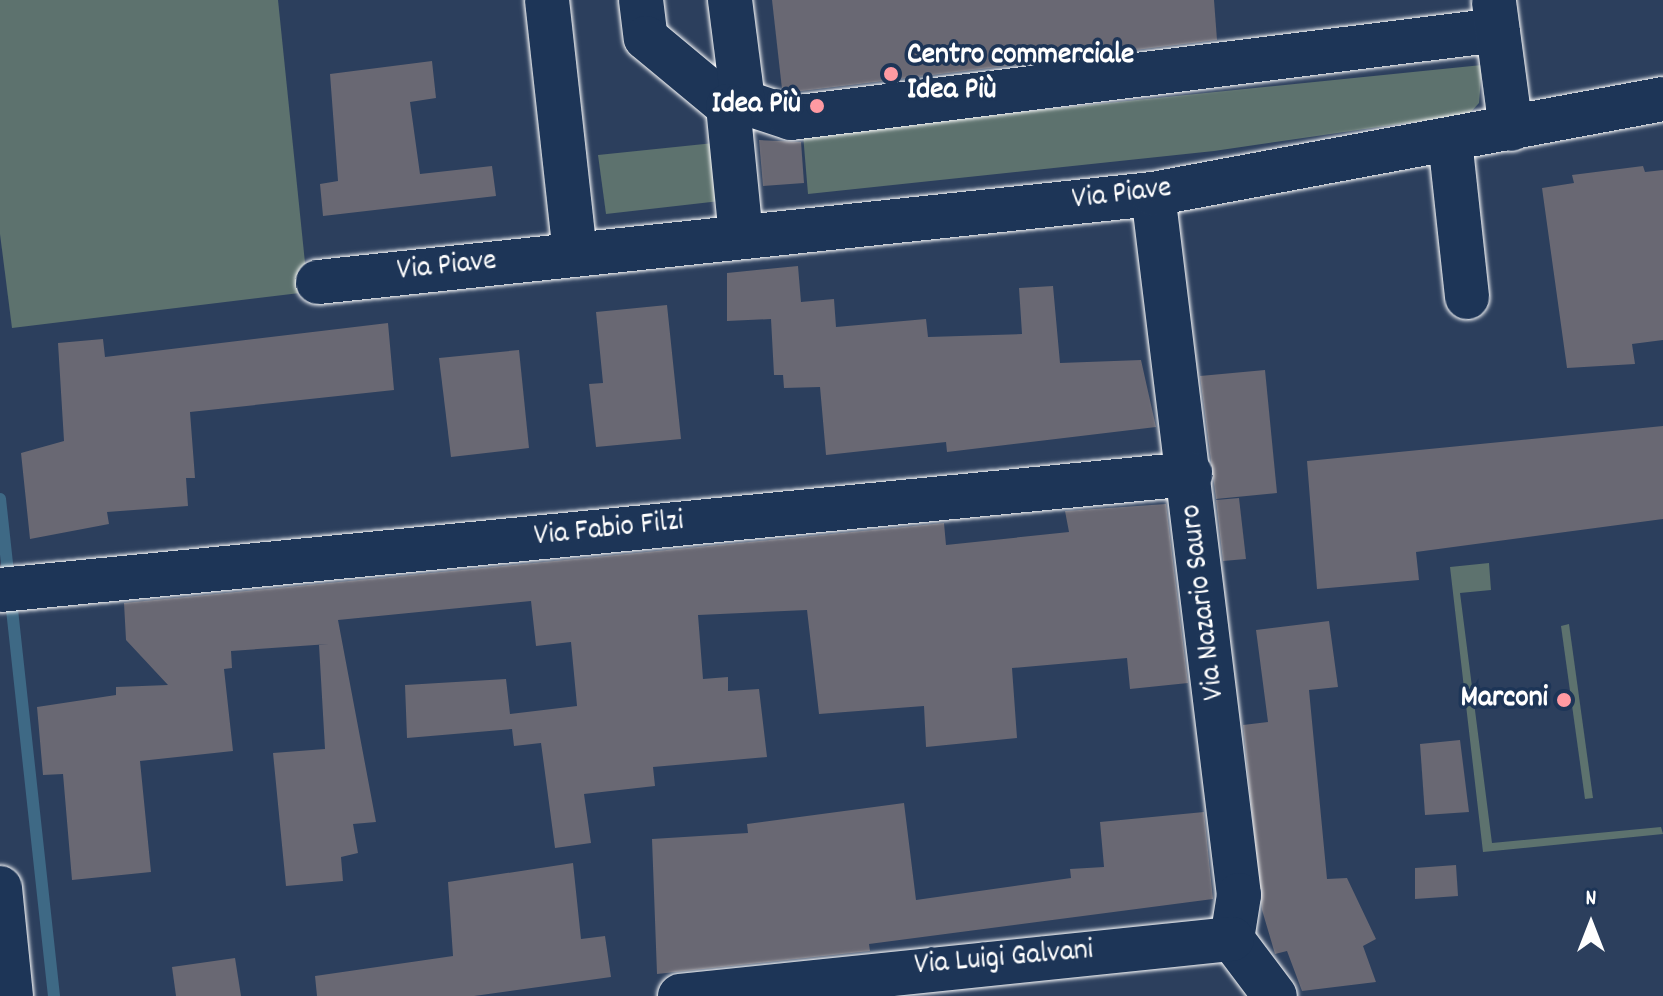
<!DOCTYPE html>
<meta charset="utf-8">
<style>
body{margin:0}
#map{position:relative;width:1663px;height:996px;overflow:hidden;background:#2c3f5d;font-family:Dekko,sans-serif}
div>[style]{position:absolute}
.green>*{inset:0;background:#5d726e}
.stream>*{height:12px;margin:-6px;padding:0 6px;transform-origin:6px;border-radius:6px;background:#3e6985}
.building>*{inset:0;background:#696873}
.roads{filter:drop-shadow(0 0 2px #fff) drop-shadow(0 0 2px #fff)}
.minor>*{height:44px;margin:-22px;padding:0 22px;transform-origin:22px;border-radius:22px;background:#1d3557}
.dots>*{width:22px;height:22px;translate:-50% -50%;box-sizing:border-box;border:4px solid #1d3557;border-radius:50%}
span{translate:-50% -50%;white-space:nowrap;text-align:center;line-height:1.15;-webkit-text-stroke:7px #1d3557;paint-order:stroke}
.poi-label{font-size:30px;color:#fff;font-weight:700}
.left{translate:0 -50%;text-align:left}
.right{translate:-100% -50%;text-align:right}
.street-label{font-size:30px;color:#fff}
.north{position:absolute;left:1551px;top:884px;width:80px;height:80px;-webkit-text-stroke:6px #1d3557;paint-order:stroke;rotate:0deg;font-size:22px;font-weight:700;line-height:32px;text-align:center;color:#fff}
.north::after{content:'';display:block;margin:auto;width:28px;height:36px;background:#fff;clip-path:polygon(50% 0,100% 100%,50% 72%,0 100%)}
</style>
<div id="map">
<div class="green">
<i style="clip-path:polygon(0 0,278px 0,308px 292px,12px 328px,0 234px)"></i>
<i style="clip-path:polygon(1482px 65px,1479px 103px,1469px 114px,1214px 151px,808px 194px,803px 134px)"></i>
<i style="clip-path:polygon(714px 143px,720px 201px,606px 214px,598px 155px)"></i>
<i style="clip-path:polygon(1489px 563px,1491px 590px,1460px 593px,1492px 843px,1661px 827px,1663px 834px,1483px 852px,1450px 567px)"></i>
<i style="clip-path:polygon(1569px 624px,1593px 798px,1585px 799px,1561px 626px)"></i>
</div>
<div class="stream">
<i style="left:0;top:499px;width:500px;rotate:83.8deg"></i>
</div>
<div class="building">
<i style="clip-path:polygon(772px 0,1214px 0,1217px 40px,794px 92px,782px 89px)"></i>
<i style="clip-path:polygon(432px 61px,436px 98px,410px 102px,420px 174px,492px 166px,496px 196px,323px 216px,320px 184px,338px 181px,330px 74px)"></i>
<i style="clip-path:polygon(759px 140px,801px 142px,804px 183px,763px 186px)"></i>
<i style="clip-path:polygon(1643px 166px,1645px 172px,1663px 170px,1663px 340px,1632px 344px,1635px 364px,1567px 368px,1542px 188px,1574px 183px,1572px 175px)"></i>
<i style="clip-path:polygon(798px 266px,801px 302px,834px 299px,836px 327px,926px 319px,928px 337px,1022px 334px,1019px 288px,1053px 286px,1060px 363px,1141px 360px,1156px 427px,947px 452px,946px 442px,826px 455px,820px 387px,784px 388px,783px 375px,774px 375px,771px 319px,727px 321px,727px 273px)"></i>
<i style="clip-path:polygon(667px 305px,681px 439px,596px 447px,589px 384px,603px 383px,596px 312px)"></i>
<i style="clip-path:polygon(388px 323px,394px 390px,190px 412px,195px 478px,186px 478px,188px 506px,107px 512px,109px 524px,30px 539px,21px 453px,64px 441px,58px 343px,103px 339px,105px 357px)"></i>
<i style="clip-path:polygon(519px 350px,529px 448px,451px 457px,439px 358px)"></i>
<i style="clip-path:polygon(1265px 370px,1277px 493px,1216px 499px,1200px 376px)"></i>
<i style="clip-path:polygon(1663px 426px,1663px 519px,1416px 552px,1419px 580px,1317px 589px,1307px 461px)"></i>
<i style="clip-path:polygon(1239px 498px,1246px 559px,1223px 561px,1216px 500px)"></i>
<i style="clip-path:polygon(1166px 504px,1188px 683px,1130px 689px,1127px 658px,1012px 668px,1017px 738px,926px 747px,924px 706px,819px 714px,807px 610px,698px 615px,703px 679px,728px 677px,728px 691px,759px 689px,767px 757px,653px 767px,655px 786px,584px 794px,591px 843px,555px 848px,541px 743px,514px 746px,512px 729px,407px 738px,405px 685px,506px 679px,510px 714px,577px 706px,571px 642px,536px 646px,531px 601px,338px 620px,376px 822px,353px 824px,358px 853px,341px 857px,343px 881px,286px 886px,273px 753px,325px 749px,319px 645px,329px 644px,231px 651px,232px 668px,224px 669px,233px 751px,140px 761px,151px 872px,72px 880px,63px 774px,43px 775px,37px 707px,116px 695px,116px 687px,168px 685px,126px 640px,124px 603px,944px 523px,946px 545px,1069px 532px,1065px 511px)"></i>
<i style="clip-path:polygon(1329px 621px,1338px 687px,1309px 690px,1327px 879px,1347px 878px,1376px 939px,1363px 946px,1376px 982px,1302px 991px,1287px 951px,1275px 954px,1262px 910px,1243px 725px,1268px 722px,1256px 630px)"></i>
<i style="clip-path:polygon(1460px 740px,1469px 812px,1425px 815px,1420px 744px)"></i>
<i style="clip-path:polygon(904px 803px,916px 900px,1071px 878px,1070px 869px,1104px 867px,1100px 822px,1204px 812px,1213px 899px,869px 944px,870px 951px,657px 974px,652px 839px,748px 833px,747px 824px)"></i>
<i style="clip-path:polygon(573px 863px,581px 939px,605px 936px,611px 977px,474px 996px,317px 996px,315px 976px,453px 956px,448px 882px)"></i>
<i style="clip-path:polygon(1456px 865px,1458px 896px,1415px 899px,1415px 868px)"></i>
<i style="clip-path:polygon(235px 958px,241px 996px,176px 996px,172px 967px)"></i>
</div>
<div class="roads">
<div class="minor">
<i style="left:547px;top:0;width:255px;rotate:83.7deg"></i>
<i style="left:641px;top:0;width:38px;rotate:83deg"></i>
<i style="left:646px;top:38px;width:107px;rotate:39.7deg"></i>
<i style="left:728px;top:106px;width:16px;rotate:-15deg"></i>
<i style="left:743px;top:102px;width:51px;rotate:18.4deg"></i>
<i style="left:791px;top:118px;width:712px;rotate:-7.1deg"></i>
<i style="left:730px;top:0;width:103px;rotate:82.7deg"></i>
<i style="left:1494px;top:2px;width:128px;rotate:82.4deg"></i>
<i style="left:728px;top:106px;width:131px;rotate:84.3deg"></i>
<i style="left:1450px;top:140px;width:158px;rotate:83.8deg"></i>
<i style="left:1153px;top:194px;width:706px;rotate:83.01deg"></i>
<i style="left:1239px;top:895px;width:45px;rotate:99deg"></i>
<i style="left:1232px;top:939px;width:71px;rotate:53deg"></i>
<i style="left:318px;top:282px;width:840px;rotate:-6.02deg"></i>
<i style="left:1153px;top:194px;width:519px;rotate:-10.55deg"></i>
<i style="left:0;top:590px;width:1196px;rotate:-5.57deg"></i>
<i style="left:0;top:888px;width:109px;rotate:84.2deg"></i>
<i style="left:680px;top:996px;width:555px;rotate:-5.9deg"></i>
</div>
</div>
<div class="dots">
<i style="left:891px;top:74px;background:#ff9aa2"></i>
<i style="left:817px;top:106px;background:#ff9aa2"></i>
<i style="left:1564px;top:700px;background:#ff9aa2"></i>
</div>
<div class="poi-label">
<span class="left" style="left:907px;top:74px">Centro commerciale<br>Idea Più</span>
<span class="right" style="left:801px;top:106px">Idea Più</span>
<span class="right" style="left:1548px;top:700px">Marconi</span>
</div>
<div class="street-label">
<span style="left:1122px;top:196px;rotate:-7deg">Via Piave</span>
<span style="left:447px;top:268px;rotate:-6deg">Via Piave</span>
<span style="left:609px;top:531px;rotate:-6deg">Via Fabio Filzi</span>
<span style="left:1205px;top:602px;rotate:-97deg">Via Nazario Sauro</span>
<span style="left:1004px;top:960px;rotate:-5deg">Via Luigi Galvani</span>
</div>
<div class="north">N</div>
</div>
